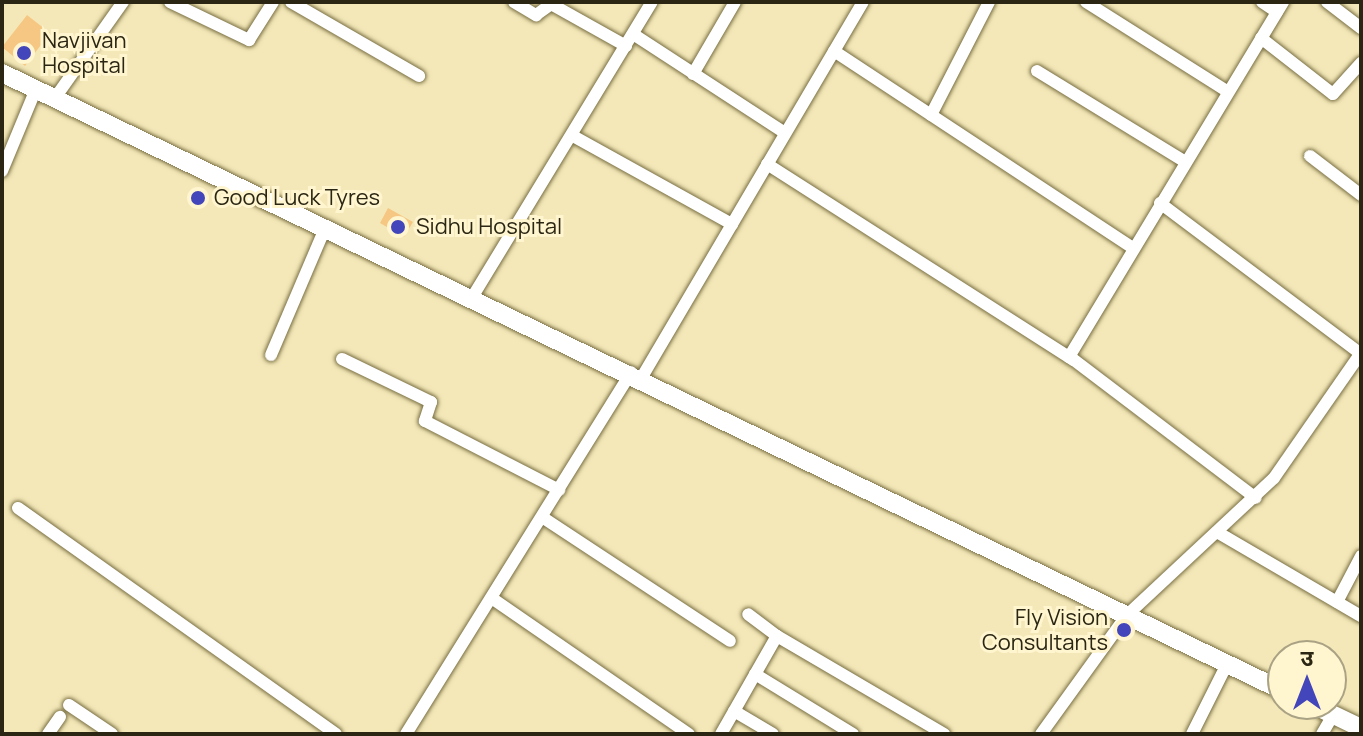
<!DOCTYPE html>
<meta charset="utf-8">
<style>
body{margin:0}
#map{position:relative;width:1363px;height:736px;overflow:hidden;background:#f4e8b8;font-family:Manrope,"Noto Sans Devanagari",sans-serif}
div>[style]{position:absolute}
.building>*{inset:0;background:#f5c783}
.roads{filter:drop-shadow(0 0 2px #786e42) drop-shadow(0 0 2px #786e42)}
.minor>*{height:12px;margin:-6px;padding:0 6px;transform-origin:6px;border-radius:6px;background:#fff}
.secondary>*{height:18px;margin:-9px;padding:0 9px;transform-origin:9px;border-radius:9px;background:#fff}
.dots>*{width:22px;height:22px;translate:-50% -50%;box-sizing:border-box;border:4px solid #fff5cf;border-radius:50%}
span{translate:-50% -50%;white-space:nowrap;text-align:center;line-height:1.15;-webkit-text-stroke:6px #fff5cf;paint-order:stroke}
.poi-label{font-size:22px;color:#2a2613}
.left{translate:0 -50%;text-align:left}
.right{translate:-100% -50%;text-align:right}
.frame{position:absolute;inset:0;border:4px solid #2a2613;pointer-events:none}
.north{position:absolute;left:1267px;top:640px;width:80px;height:80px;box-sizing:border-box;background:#fff5cf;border:2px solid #aaa284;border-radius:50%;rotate:0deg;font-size:22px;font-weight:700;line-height:32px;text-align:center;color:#2a2613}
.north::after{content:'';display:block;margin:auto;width:28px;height:36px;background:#4345ba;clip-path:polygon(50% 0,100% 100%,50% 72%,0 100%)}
</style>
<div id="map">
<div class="building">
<i style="clip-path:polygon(27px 15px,50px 33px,25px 66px,2px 47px)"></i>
<i style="clip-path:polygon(388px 208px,413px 222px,404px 237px,380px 223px)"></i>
</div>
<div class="roads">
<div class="minor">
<i style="left:170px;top:2px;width:88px;rotate:25.7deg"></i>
<i style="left:249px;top:40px;width:45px;rotate:-57.7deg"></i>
<i style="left:291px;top:2px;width:148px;rotate:30deg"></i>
<i style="left:514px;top:2px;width:26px;rotate:31deg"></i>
<i style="left:536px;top:15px;width:19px;rotate:-36deg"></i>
<i style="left:551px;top:4px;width:86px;rotate:29.2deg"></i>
<i style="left:1086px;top:2px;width:167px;rotate:32.3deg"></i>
<i style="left:1262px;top:2px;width:18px;rotate:34deg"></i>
<i style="left:1327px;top:2px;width:43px;rotate:37.4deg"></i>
<i style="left:633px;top:34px;width:181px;rotate:33.1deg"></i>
<i style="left:1261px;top:38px;width:91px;rotate:37.9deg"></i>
<i style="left:1333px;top:94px;width:42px;rotate:-47.9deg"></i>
<i style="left:834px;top:51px;width:358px;rotate:33.4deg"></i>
<i style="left:1037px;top:71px;width:172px;rotate:31.5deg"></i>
<i style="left:693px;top:74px;width:83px;rotate:-59.7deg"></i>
<i style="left:55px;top:98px;width:118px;rotate:-54.7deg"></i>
<i style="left:931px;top:115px;width:127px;rotate:-62.8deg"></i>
<i style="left:573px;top:136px;width:182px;rotate:29deg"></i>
<i style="left:1310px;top:156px;width:64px;rotate:37.4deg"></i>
<i style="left:767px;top:164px;width:364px;rotate:32.6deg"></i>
<i style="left:1074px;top:360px;width:228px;rotate:37.2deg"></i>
<i style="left:2px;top:171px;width:89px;rotate:-67.5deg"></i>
<i style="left:1160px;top:203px;width:251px;rotate:36.9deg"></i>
<i style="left:473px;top:296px;width:344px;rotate:-58.7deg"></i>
<i style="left:271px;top:355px;width:140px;rotate:-66.9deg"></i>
<i style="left:1069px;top:357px;width:415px;rotate:-58.9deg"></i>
<i style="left:342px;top:359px;width:99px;rotate:25.8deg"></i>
<i style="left:431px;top:402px;width:20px;rotate:108deg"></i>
<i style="left:425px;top:421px;width:151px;rotate:27.2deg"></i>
<i style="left:642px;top:377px;width:435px;rotate:-59.5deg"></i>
<i style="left:18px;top:508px;width:390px;rotate:35.4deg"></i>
<i style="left:542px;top:517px;width:225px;rotate:33.4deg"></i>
<i style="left:1217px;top:532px;width:167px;rotate:30.3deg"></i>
<i style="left:493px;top:599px;width:238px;rotate:34.6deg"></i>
<i style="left:1337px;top:602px;width:52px;rotate:-62.4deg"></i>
<i style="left:777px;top:636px;width:194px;rotate:30.4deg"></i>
<i style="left:755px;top:674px;width:115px;rotate:31.5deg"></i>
<i style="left:69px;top:705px;width:52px;rotate:34deg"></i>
<i style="left:734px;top:711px;width:45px;rotate:30.5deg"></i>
<i style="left:48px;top:734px;width:21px;rotate:-55deg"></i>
<i style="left:406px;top:734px;width:426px;rotate:-58.1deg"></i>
<i style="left:721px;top:734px;width:113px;rotate:-60.3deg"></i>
<i style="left:777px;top:636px;width:36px;rotate:-143deg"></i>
<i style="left:1041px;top:734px;width:145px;rotate:-54.2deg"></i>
<i style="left:1126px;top:616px;width:202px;rotate:-43deg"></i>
<i style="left:1274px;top:478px;width:152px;rotate:-55.2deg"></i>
<i style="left:1192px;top:734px;width:78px;rotate:-63.4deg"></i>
<i style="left:1322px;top:734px;width:22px;rotate:-60deg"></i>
</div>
<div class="secondary">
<i style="left:2px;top:73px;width:1422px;rotate:25.75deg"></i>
<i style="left:1311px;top:704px;width:55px;rotate:25.6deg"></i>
</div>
</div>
<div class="dots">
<i style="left:24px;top:53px;background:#4345ba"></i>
<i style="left:198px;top:198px;background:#4345ba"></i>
<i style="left:398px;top:227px;background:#4345ba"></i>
<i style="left:1124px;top:630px;background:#4345ba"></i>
</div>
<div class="poi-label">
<span class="left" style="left:42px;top:53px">Navjivan<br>Hospital</span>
<span class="left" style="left:214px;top:198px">Good Luck Tyres</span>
<span class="left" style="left:416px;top:227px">Sidhu Hospital</span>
<span class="right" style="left:1108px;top:630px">Fly Vision<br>Consultants</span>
</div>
<div class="frame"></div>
<div class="north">उ</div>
</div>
